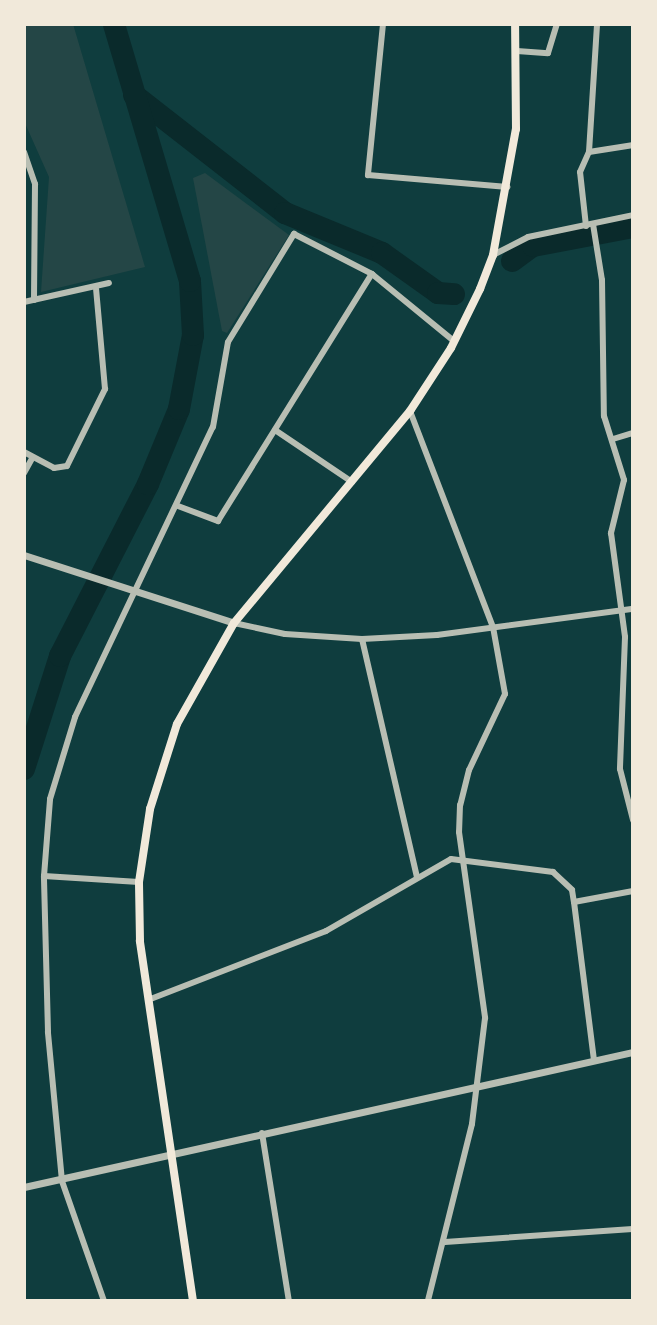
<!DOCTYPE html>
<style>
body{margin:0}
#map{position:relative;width:657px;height:1325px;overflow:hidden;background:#0f3d3e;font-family:"Nunito Sans",sans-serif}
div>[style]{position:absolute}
.green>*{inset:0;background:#244646}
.river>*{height:22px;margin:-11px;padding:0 11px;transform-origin:11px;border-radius:11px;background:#0a2a2b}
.minor>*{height:6px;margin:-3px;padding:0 3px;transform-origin:3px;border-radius:3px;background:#b8beb3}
.tertiary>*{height:7px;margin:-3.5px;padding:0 3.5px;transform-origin:3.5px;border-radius:3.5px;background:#b8beb3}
.secondary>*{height:8px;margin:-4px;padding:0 4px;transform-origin:4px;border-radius:4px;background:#f1e9da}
span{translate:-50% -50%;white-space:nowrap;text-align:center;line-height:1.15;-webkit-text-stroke:8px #f1e9da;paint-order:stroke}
.frame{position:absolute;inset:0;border:26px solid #f1e9da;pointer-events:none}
</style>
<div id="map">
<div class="green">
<i style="clip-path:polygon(24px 24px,73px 24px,145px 267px,41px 292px,49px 177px,24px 121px)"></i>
<i style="clip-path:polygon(205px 173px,289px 235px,227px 333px,222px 331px,193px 178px)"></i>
</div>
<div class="river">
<i style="left:134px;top:95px;width:192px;rotate:38deg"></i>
<i style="left:285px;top:213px;width:105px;rotate:22.4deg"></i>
<i style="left:382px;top:253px;width:69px;rotate:35.5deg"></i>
<i style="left:438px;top:293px;width:16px;rotate:4deg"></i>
<i style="left:512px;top:261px;width:26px;rotate:-36deg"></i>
<i style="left:533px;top:246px;width:102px;rotate:-10.8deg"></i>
<i style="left:24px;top:769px;width:119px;rotate:-72.3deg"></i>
<i style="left:60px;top:656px;width:193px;rotate:-62.9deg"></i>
<i style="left:148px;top:484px;width:81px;rotate:-67.5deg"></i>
<i style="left:179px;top:409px;width:75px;rotate:-79.3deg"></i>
<i style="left:193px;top:335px;width:54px;rotate:-93.2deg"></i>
<i style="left:190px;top:281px;width:268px;rotate:-106.5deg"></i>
</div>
<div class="minor">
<i style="left:383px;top:24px;width:152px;rotate:95.7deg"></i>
<i style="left:368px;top:175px;width:140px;rotate:4.9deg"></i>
<i style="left:517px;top:51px;width:31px;rotate:4deg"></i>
<i style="left:548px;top:53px;width:30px;rotate:-73deg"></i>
<i style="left:24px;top:152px;width:34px;rotate:71deg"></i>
<i style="left:35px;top:184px;width:116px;rotate:90.5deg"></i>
<i style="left:589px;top:152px;width:45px;rotate:-9deg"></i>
<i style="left:593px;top:224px;width:57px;rotate:80.9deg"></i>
<i style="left:602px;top:280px;width:136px;rotate:89.2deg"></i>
<i style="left:604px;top:416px;width:67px;rotate:72.6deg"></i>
<i style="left:624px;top:480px;width:55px;rotate:103.8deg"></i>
<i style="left:611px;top:533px;width:105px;rotate:82.3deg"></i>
<i style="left:625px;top:637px;width:132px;rotate:92.2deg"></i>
<i style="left:620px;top:769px;width:53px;rotate:75.7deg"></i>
<i style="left:586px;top:226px;width:54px;rotate:-96.3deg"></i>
<i style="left:580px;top:172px;width:22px;rotate:-66deg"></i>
<i style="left:589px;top:152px;width:128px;rotate:-86.4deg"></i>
<i style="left:493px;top:255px;width:39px;rotate:-27deg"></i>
<i style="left:528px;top:237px;width:107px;rotate:-11.8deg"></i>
<i style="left:24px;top:302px;width:87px;rotate:-12.6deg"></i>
<i style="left:410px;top:411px;width:231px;rotate:69deg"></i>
<i style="left:493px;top:627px;width:68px;rotate:79.8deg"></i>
<i style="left:505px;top:694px;width:84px;rotate:115.3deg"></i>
<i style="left:469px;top:770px;width:36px;rotate:104deg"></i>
<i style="left:460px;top:805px;width:27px;rotate:92deg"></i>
<i style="left:459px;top:832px;width:188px;rotate:82deg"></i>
<i style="left:485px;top:1018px;width:107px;rotate:97deg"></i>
<i style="left:472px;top:1124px;width:182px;rotate:104deg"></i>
<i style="left:275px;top:430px;width:93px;rotate:34deg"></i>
<i style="left:613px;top:439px;width:21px;rotate:-17deg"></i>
<i style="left:24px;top:452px;width:34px;rotate:28deg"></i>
<i style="left:54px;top:468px;width:13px;rotate:-9deg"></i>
<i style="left:67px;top:466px;width:86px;rotate:-63.7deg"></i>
<i style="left:105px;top:389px;width:100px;rotate:-95.1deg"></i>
<i style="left:24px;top:473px;width:18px;rotate:-61deg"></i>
<i style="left:178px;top:506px;width:43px;rotate:20.6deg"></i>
<i style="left:218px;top:521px;width:291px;rotate:-58.1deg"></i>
<i style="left:234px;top:623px;width:52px;rotate:12.2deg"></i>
<i style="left:285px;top:634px;width:77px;rotate:3.7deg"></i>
<i style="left:362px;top:639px;width:75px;rotate:-3.1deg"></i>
<i style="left:437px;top:635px;width:198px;rotate:-7.6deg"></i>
<i style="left:362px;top:639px;width:245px;rotate:77deg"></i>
<i style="left:44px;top:876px;width:95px;rotate:3.6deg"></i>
<i style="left:574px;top:902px;width:159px;rotate:82.8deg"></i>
<i style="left:148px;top:1000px;width:191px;rotate:-21.2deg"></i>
<i style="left:326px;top:931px;width:144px;rotate:-29.9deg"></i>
<i style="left:451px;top:859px;width:103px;rotate:7.3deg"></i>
<i style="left:553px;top:872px;width:26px;rotate:43deg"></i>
<i style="left:572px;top:890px;width:12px;rotate:81deg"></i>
<i style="left:574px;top:902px;width:60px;rotate:-10.6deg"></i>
<i style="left:262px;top:1133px;width:170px;rotate:80.9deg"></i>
<i style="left:445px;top:1242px;width:188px;rotate:-4deg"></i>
<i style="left:104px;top:1301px;width:127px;rotate:-109.3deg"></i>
<i style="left:62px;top:1181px;width:150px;rotate:-95.4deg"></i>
<i style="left:48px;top:1032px;width:156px;rotate:-91.5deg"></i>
<i style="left:44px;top:876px;width:77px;rotate:-85.5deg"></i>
<i style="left:50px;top:799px;width:86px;rotate:-73deg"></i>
<i style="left:75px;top:717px;width:321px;rotate:-64.6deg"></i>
<i style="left:213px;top:427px;width:86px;rotate:-80deg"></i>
<i style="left:228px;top:342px;width:127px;rotate:-58.6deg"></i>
<i style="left:294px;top:234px;width:88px;rotate:27.1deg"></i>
<i style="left:372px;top:274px;width:106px;rotate:39.3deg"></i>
</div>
<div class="tertiary">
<i style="left:24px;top:555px;width:221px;rotate:17.9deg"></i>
<i style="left:24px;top:1187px;width:624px;rotate:-12.5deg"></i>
</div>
<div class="secondary">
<i style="left:193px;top:1301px;width:364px;rotate:-98.4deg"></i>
<i style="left:140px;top:941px;width:59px;rotate:-91deg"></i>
<i style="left:139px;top:882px;width:74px;rotate:-81.4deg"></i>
<i style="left:150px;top:809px;width:89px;rotate:-72.4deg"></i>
<i style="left:177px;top:724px;width:116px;rotate:-60.6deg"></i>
<i style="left:234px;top:623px;width:276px;rotate:-50.3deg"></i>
<i style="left:410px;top:411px;width:75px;rotate:-56.9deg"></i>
<i style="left:451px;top:348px;width:66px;rotate:-63.8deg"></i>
<i style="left:480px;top:289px;width:36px;rotate:-69deg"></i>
<i style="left:493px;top:255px;width:128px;rotate:-79.7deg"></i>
<i style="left:516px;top:129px;width:105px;rotate:-90.5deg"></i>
</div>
<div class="frame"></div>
</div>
